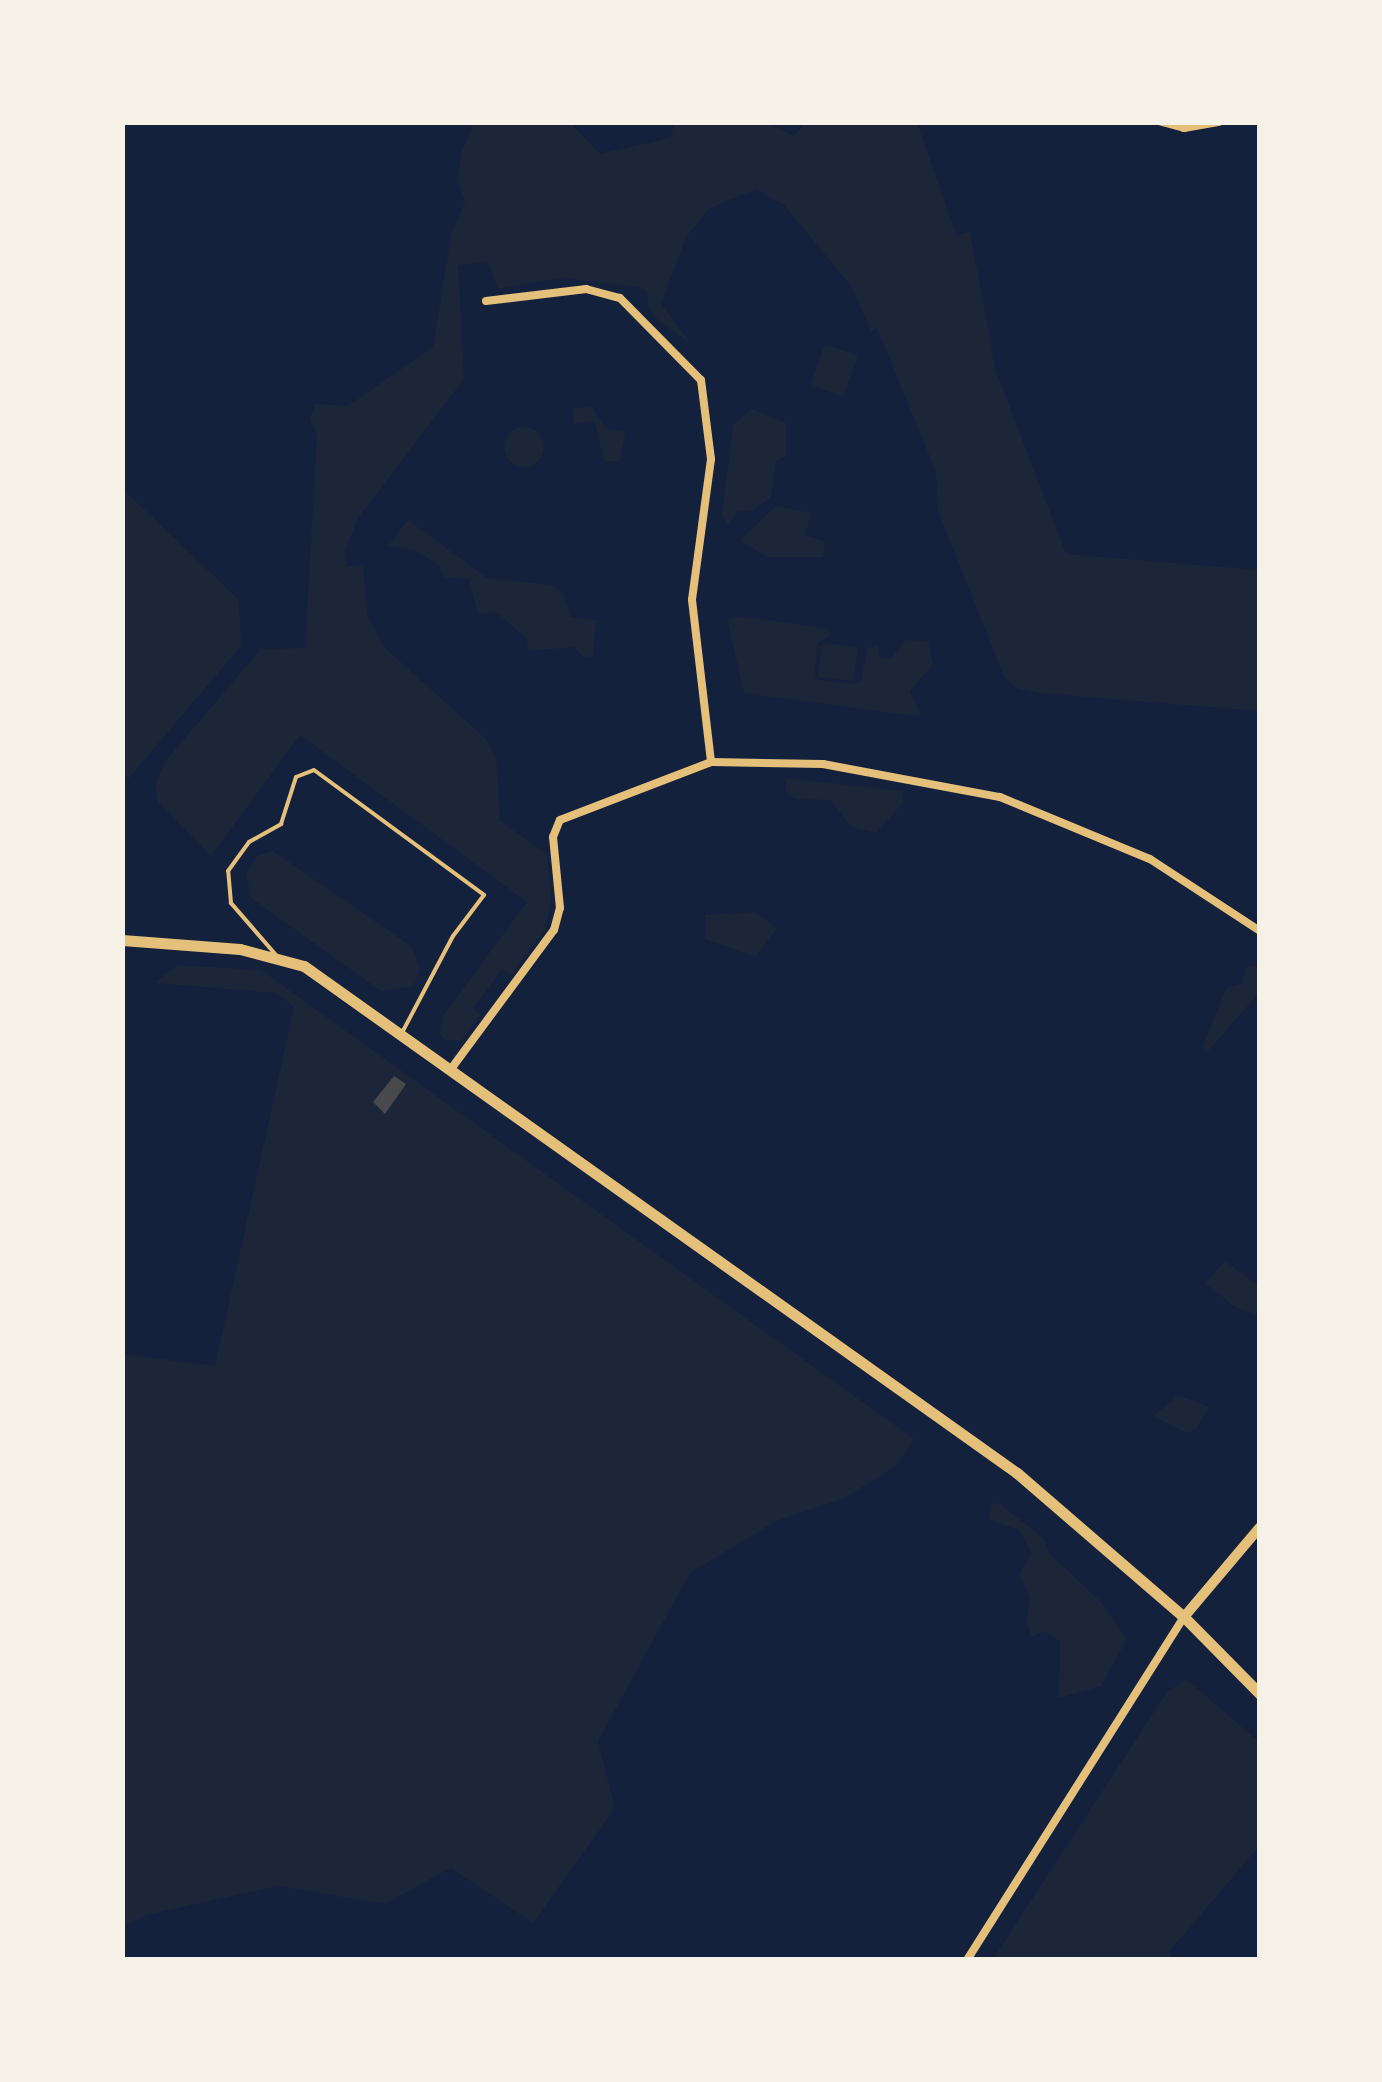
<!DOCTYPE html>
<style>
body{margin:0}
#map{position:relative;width:1382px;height:2082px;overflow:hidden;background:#14213d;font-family:Ubuntu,sans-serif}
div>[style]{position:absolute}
.green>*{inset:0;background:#1d2539}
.round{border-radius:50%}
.building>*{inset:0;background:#48494c}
.service>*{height:4px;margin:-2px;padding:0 2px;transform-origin:2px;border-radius:2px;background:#e5c07b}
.minor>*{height:8px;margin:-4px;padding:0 4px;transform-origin:4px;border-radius:4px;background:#e5c07b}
.tertiary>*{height:10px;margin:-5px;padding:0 5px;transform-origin:5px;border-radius:5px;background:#e5c07b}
.secondary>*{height:11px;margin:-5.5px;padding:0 5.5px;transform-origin:5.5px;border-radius:5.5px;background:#e5c07b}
span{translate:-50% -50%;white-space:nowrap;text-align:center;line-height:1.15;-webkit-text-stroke:8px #f6f1e7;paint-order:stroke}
.frame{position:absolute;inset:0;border:125px solid #f6f1e7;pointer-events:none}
</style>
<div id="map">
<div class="green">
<i style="clip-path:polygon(474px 123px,571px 123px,600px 154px,671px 138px,674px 123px,767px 123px,794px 136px,805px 123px,917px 123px,957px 236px,970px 232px,996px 371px,1066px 554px,1259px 570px,1259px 711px,1038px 693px,1017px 688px,1004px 677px,938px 511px,936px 472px,877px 328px,871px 331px,852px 287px,784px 205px,756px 189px,710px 208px,686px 237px,661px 304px,691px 344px,659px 321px,648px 307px,647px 291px,638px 287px,561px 278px,498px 289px,488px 262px,458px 265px,464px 379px,358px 518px,345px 551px,347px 566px,363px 565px,368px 617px,384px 647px,486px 739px,497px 760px,500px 821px,547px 854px,552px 897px,545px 930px,511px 975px,502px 969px,473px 1008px,480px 1015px,462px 1040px,445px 1040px,439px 1033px,443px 1016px,527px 902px,300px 735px,211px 856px,158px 802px,155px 788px,163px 764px,261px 649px,305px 648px,317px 433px,310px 419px,315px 404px,348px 406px,433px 347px,451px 235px,465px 202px,457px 181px,461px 154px)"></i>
<i style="clip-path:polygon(825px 344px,858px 356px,843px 397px,810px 385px)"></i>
<i style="clip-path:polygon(592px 407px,605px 428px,626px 432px,620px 461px,604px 461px,595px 422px,574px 424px,572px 409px)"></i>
<i style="clip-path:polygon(752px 409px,786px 423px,786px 456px,776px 461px,771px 497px,752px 511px,739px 511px,727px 525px,722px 514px,733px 425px)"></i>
<i class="round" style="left:504px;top:427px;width:40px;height:40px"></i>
<i style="clip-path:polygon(123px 489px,239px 600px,241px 646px,129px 778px,122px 773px)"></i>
<i style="clip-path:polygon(776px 506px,811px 513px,805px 536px,825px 541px,823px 557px,767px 557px,740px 540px)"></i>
<i style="clip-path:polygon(408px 520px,487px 578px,552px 585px,563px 593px,570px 617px,596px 620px,593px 657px,584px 658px,574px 647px,528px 651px,526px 638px,496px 612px,478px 614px,469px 579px,444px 578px,439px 565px,415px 550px,388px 546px)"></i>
<i style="clip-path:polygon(739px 616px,824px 628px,832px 634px,818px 643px,814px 679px,852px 684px,861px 682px,867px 648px,878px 645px,880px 657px,891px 659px,906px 640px,928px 641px,933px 664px,910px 692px,922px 717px,744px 693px,727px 620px)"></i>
<i style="clip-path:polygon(822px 643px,858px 647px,854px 681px,818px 677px)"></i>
<i style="clip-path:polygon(786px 778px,903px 791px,903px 803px,876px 833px,852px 827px,830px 800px,796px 799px,786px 792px)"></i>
<i style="clip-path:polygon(273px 851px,411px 946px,420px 969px,414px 986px,381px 991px,251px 898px,246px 873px,258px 855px)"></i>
<i style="clip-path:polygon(754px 912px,777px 928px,755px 957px,705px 939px,705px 915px)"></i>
<i style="clip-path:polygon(177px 965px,261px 970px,914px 1439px,897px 1465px,845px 1498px,776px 1521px,690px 1573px,598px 1741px,615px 1808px,533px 1923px,451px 1868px,384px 1904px,278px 1886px,146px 1915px,123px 1927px,123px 1354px,215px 1366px,294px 1007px,276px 993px,155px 983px)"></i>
<i style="clip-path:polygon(1259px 965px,1259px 993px,1208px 1051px,1203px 1047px,1226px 988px,1242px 984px,1246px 967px)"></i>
<i style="clip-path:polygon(1225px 1261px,1259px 1286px,1259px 1315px,1235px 1307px,1205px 1283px)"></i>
<i style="clip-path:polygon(1178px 1395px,1209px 1407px,1196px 1429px,1187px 1433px,1154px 1416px)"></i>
<i style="clip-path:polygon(999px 1503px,1044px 1539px,1050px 1554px,1098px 1599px,1127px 1639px,1101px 1686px,1059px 1698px,1060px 1641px,1043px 1631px,1032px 1637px,1026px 1622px,1030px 1597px,1019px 1574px,1032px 1553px,1019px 1530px,989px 1520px,991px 1504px)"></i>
<i style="clip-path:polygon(1186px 1679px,1257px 1740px,1259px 1846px,1169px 1952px,1175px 1959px,993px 1959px,1167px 1692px)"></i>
</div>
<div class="building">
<i style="clip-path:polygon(394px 1076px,406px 1084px,385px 1114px,373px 1102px)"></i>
</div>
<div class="service">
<i style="left:276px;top:955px;width:69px;rotate:-130.9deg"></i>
<i style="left:231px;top:903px;width:32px;rotate:-95deg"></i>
<i style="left:228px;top:871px;width:36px;rotate:-54deg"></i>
<i style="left:249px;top:842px;width:37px;rotate:-29deg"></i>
<i style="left:281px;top:824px;width:49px;rotate:-72.3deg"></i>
<i style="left:296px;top:777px;width:19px;rotate:-21deg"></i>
<i style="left:314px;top:770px;width:211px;rotate:36.3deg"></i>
<i style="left:484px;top:895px;width:51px;rotate:127.1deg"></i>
<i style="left:453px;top:936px;width:107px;rotate:117.8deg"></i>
</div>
<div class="minor">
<i style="left:1162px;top:122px;width:23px;rotate:15deg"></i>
<i style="left:1184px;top:128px;width:36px;rotate:-10deg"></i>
<i style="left:486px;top:301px;width:101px;rotate:-6.8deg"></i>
<i style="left:586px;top:289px;width:35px;rotate:15deg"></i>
<i style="left:620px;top:298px;width:115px;rotate:45.4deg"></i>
<i style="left:701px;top:380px;width:80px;rotate:82.8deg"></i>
<i style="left:711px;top:459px;width:142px;rotate:97.7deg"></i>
<i style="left:692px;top:600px;width:163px;rotate:83.3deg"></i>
<i style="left:451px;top:1069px;width:173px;rotate:-53.5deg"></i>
<i style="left:554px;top:930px;width:23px;rotate:-75deg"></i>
<i style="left:560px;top:908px;width:71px;rotate:-95.6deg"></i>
<i style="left:553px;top:837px;width:18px;rotate:-68deg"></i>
<i style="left:560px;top:820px;width:162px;rotate:-21deg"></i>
<i style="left:711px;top:762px;width:112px;rotate:1deg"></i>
<i style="left:823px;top:764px;width:180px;rotate:10.6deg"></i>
<i style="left:1000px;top:797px;width:162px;rotate:22.5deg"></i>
<i style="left:1150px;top:859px;width:131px;rotate:33.2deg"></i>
<i style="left:967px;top:1960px;width:406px;rotate:-57.7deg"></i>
</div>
<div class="tertiary">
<i style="left:1184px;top:1617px;width:118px;rotate:-49.8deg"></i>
</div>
<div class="secondary">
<i style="left:122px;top:940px;width:118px;rotate:4.4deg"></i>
<i style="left:240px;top:949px;width:66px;rotate:14.9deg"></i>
<i style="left:304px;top:966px;width:875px;rotate:35.42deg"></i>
<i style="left:1017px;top:1473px;width:221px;rotate:40.8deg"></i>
<i style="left:1184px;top:1617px;width:108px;rotate:45.4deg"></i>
</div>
<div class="frame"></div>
</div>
